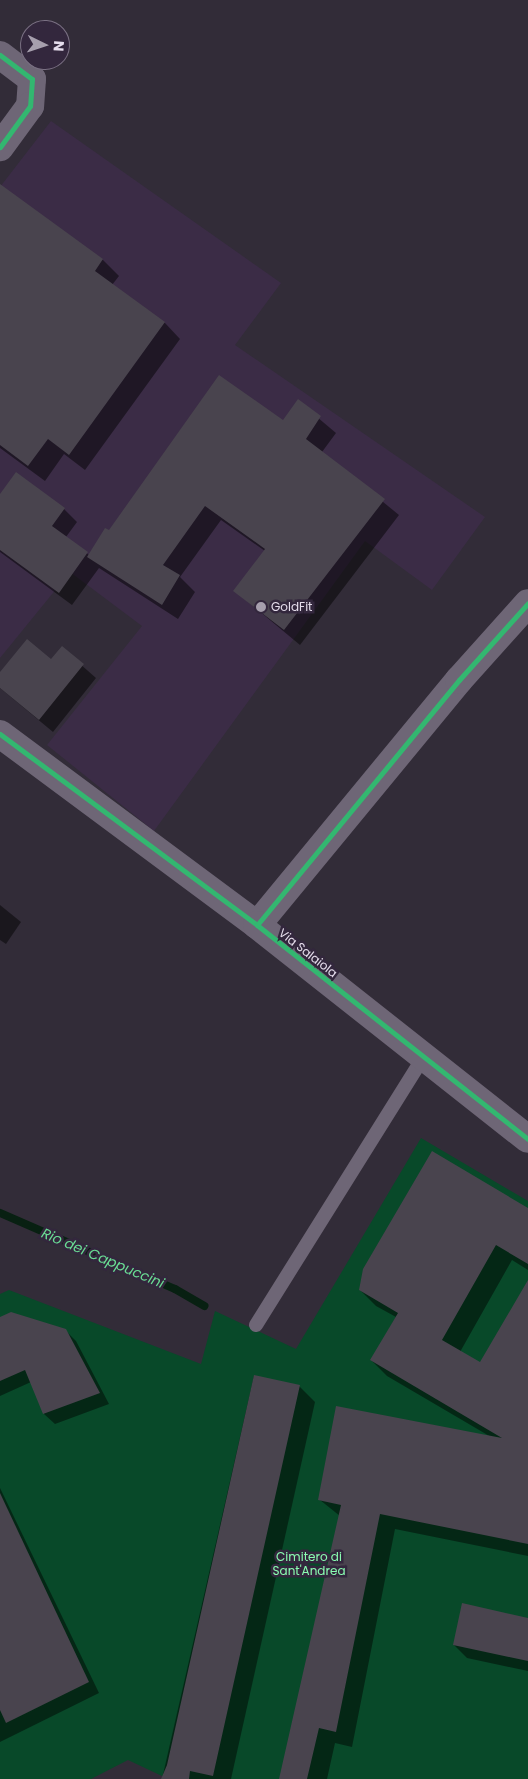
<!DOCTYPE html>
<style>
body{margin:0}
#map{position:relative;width:528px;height:1779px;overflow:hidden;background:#322c38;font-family:Poppins,sans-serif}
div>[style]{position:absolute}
.built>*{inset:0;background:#3b2c46}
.green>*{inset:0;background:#084929}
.shadow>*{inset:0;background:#0007}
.stream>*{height:8px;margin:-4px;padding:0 4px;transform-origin:4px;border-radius:4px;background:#082012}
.building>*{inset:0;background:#49444e}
.service>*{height:14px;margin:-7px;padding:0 7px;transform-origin:7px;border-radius:7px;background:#6e6676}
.minor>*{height:28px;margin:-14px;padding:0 14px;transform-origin:14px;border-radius:14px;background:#6e6676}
.tertiary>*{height:28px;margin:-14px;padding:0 14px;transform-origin:14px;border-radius:14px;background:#6e6676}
.cycleway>*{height:5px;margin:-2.5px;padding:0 2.5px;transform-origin:2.5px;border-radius:2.5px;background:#33b770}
.dots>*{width:14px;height:14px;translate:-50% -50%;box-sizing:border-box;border:2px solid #33273d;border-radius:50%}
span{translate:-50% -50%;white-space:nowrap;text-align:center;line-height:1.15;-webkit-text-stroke:5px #33273d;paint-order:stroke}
.poi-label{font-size:12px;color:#e5ddec}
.left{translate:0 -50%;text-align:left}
.street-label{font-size:12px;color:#e5ddec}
.park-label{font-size:12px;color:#8afdb1}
.water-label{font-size:14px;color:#6add94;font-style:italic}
.north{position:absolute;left:20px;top:20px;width:50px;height:50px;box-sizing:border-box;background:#33273d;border:1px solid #7a7083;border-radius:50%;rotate:94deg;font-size:14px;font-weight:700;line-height:20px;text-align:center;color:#e5ddec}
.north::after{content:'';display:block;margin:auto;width:18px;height:22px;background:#a69fad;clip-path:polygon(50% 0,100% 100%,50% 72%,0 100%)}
</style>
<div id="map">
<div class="built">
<i style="clip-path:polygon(51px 121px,281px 283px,235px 345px,485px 517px,432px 590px,365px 541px,154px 831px,47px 745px,142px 626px,70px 572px,0 658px,0 187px)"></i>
</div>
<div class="green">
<i style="clip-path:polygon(421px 1138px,528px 1201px,528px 1779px,162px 1779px,162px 1776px,128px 1760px,91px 1779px,0 1779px,0 1294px,9px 1290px,201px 1364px,215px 1311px,296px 1349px)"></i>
</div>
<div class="shadow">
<i style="clip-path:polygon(6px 190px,103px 260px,119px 276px,112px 285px,165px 323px,180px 339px,85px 470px,64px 454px,45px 481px,0 448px,0 199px)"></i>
<i style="clip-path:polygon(298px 401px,336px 433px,322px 452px,399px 515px,300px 645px,235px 591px,265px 551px,221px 520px,180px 577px,195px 592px,178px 619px,99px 568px,72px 605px,0 552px,0 496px,64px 509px,77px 522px,66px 537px,89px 555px,109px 532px,283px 422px)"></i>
<i style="clip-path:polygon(62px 648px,96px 678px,53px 732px,0 688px,0 674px,51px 661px)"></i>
<i style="clip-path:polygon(0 905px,21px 922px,6px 944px,0 940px)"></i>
<i style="clip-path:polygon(528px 1209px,528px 1270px,512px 1260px,460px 1352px,480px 1364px,528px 1282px,528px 1556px,395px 1529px,352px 1747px,335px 1743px,327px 1779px,281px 1779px,340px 1516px,320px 1500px,491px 1437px,387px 1376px,371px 1360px,396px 1317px,376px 1306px,360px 1290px)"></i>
<i style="clip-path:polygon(0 1319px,65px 1330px,76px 1341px,109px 1404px,55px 1424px,44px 1414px,31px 1382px,0 1396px)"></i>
<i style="clip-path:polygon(254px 1376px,299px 1386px,315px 1402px,231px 1779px,162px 1779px)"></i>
<i style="clip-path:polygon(0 1488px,99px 1693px,0 1742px)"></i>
<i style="clip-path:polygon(528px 1619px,528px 1671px,467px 1658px,454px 1645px)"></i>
</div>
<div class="stream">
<i style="left:0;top:1213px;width:191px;rotate:23.5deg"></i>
<i style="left:175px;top:1289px;width:34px;rotate:30deg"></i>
</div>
<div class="building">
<i style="clip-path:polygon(0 184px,103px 259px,95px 271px,165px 322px,69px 455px,48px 439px,28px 466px,0 445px)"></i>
<i style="clip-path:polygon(219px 375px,283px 420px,298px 399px,321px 416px,306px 439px,385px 499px,284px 630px,233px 591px,265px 549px,205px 506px,163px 565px,180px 575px,162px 605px,87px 557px,105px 528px,109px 530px)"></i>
<i style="clip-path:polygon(16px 472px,65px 508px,52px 526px,88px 552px,59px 593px,0 550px,0 494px)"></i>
<i style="clip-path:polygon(27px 639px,51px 659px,62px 646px,84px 664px,39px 720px,0 688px,0 672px)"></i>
<i style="clip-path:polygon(432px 1151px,528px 1208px,528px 1264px,496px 1245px,442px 1340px,480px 1362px,528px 1280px,528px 1544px,380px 1514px,336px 1732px,319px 1728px,307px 1779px,279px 1779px,341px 1505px,318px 1500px,336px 1406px,502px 1438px,370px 1360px,398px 1313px,359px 1290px,363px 1269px)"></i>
<i style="clip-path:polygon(11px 1312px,66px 1329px,100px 1393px,43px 1414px,25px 1370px,0 1381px,0 1317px)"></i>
<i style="clip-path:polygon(254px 1375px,300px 1385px,213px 1776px,190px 1771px,189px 1779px,161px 1779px,167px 1765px)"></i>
<i style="clip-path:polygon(0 1493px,89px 1682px,6px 1723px,0 1710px)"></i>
<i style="clip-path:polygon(462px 1603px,528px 1618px,528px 1661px,453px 1645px)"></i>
</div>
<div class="service">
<i style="left:256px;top:1325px;width:317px;rotate:-58deg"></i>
</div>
<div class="minor">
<i style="left:0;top:55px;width:40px;rotate:37deg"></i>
<i style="left:32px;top:79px;width:27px;rotate:94deg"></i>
<i style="left:30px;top:106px;width:51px;rotate:126.2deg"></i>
<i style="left:257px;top:925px;width:318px;rotate:-50.5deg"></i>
<i style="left:459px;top:680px;width:103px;rotate:-48.1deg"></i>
</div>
<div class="tertiary">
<i style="left:0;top:734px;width:320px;rotate:36.6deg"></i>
<i style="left:257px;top:925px;width:345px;rotate:38.3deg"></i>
</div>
<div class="cycleway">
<i style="left:0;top:55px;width:40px;rotate:37deg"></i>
<i style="left:32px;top:79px;width:27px;rotate:94deg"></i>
<i style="left:30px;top:106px;width:51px;rotate:126.2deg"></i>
<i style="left:0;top:734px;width:320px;rotate:36.6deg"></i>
<i style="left:257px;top:925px;width:345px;rotate:38.3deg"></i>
<i style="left:257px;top:925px;width:318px;rotate:-50.5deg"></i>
<i style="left:459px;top:680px;width:103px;rotate:-48.1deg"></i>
</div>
<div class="dots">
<i style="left:261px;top:607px;background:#a69fad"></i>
</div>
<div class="poi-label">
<span class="left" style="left:271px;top:607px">GoldFit</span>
</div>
<div class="street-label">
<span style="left:308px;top:953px;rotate:38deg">Via Salaiola</span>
</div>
<div class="park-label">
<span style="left:309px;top:1564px">Cimitero di<br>Sant'Andrea</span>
</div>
<div class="water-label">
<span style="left:103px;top:1258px;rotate:23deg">Rio dei Cappuccini</span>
</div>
<div class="north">N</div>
</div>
